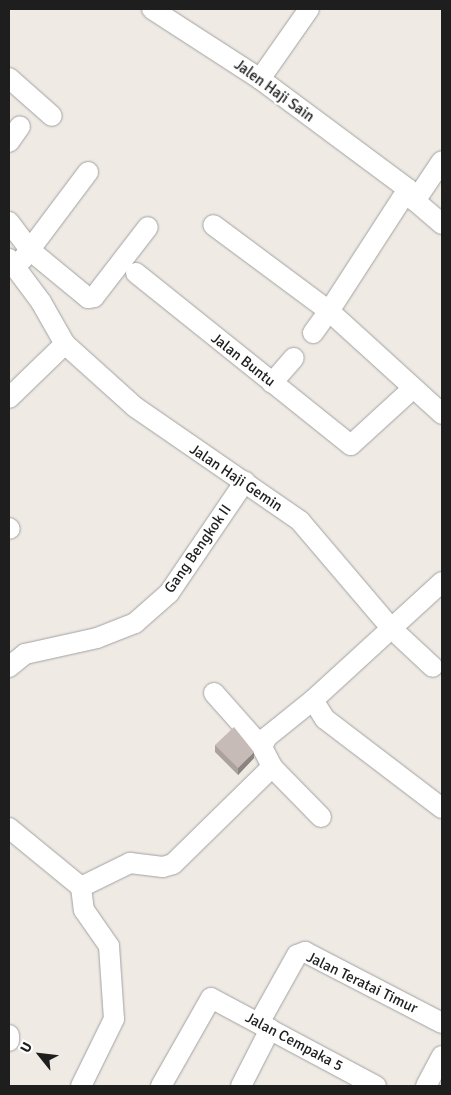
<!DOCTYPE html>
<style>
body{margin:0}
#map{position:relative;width:451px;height:1095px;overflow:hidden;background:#efeae4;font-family:Signika,sans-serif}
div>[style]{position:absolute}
.roads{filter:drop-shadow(0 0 1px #a2a2a2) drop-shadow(0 0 1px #a2a2a2)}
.street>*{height:20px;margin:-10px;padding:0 10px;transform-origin:10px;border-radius:10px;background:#fff}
.wall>*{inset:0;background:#aba19d}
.shaded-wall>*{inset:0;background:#8b8380}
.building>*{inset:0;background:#c7bbb7}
span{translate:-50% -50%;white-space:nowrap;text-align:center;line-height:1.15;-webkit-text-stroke:4.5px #fff;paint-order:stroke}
.street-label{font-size:15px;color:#1e1e1e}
.frame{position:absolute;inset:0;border:10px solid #1e1e1e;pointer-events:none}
.north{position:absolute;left:15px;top:1030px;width:50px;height:50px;-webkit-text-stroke:4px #fff;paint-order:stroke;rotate:299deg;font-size:14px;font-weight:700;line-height:20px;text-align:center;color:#1e1e1e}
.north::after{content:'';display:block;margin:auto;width:18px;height:22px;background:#1e1e1e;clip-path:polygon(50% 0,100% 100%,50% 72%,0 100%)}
</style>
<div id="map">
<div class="roads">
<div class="street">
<i style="left:152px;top:9px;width:129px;rotate:32.9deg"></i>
<i style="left:260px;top:79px;width:184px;rotate:36.6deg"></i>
<i style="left:408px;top:189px;width:145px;rotate:122.9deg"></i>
<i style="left:329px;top:311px;width:144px;rotate:-143.4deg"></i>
<i style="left:9px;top:78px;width:57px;rotate:41.5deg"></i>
<i style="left:260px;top:79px;width:85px;rotate:-55deg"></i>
<i style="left:9px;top:142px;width:19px;rotate:-55deg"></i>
<i style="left:407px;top:194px;width:46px;rotate:40.6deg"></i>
<i style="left:415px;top:201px;width:48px;rotate:-56deg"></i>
<i style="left:9px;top:222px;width:36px;rotate:53deg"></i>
<i style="left:31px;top:251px;width:74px;rotate:39.5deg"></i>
<i style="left:88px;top:298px;width:6px;rotate:-9deg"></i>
<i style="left:94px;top:297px;width:88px;rotate:-52.4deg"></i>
<i style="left:9px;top:259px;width:54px;rotate:53.3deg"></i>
<i style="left:41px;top:302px;width:48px;rotate:60.3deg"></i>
<i style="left:65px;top:344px;width:94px;rotate:42deg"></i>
<i style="left:135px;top:407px;width:201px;rotate:34.6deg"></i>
<i style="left:300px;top:521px;width:140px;rotate:49.6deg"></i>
<i style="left:391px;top:628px;width:57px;rotate:42.9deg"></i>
<i style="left:22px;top:260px;width:110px;rotate:-53.1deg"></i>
<i style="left:136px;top:273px;width:275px;rotate:38.7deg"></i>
<i style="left:351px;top:445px;width:81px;rotate:-42.5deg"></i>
<i style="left:313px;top:333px;width:27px;rotate:-54deg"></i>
<i style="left:329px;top:311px;width:153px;rotate:42.3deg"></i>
<i style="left:272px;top:383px;width:33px;rotate:-49deg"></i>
<i style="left:9px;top:398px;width:78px;rotate:-44deg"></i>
<i style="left:9px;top:528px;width:1px;rotate:45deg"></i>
<i style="left:442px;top:582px;width:175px;rotate:137.5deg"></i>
<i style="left:313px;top:700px;width:22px;rotate:58deg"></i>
<i style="left:325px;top:719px;width:147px;rotate:37.3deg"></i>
<i style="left:9px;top:667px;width:21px;rotate:-39deg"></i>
<i style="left:25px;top:654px;width:74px;rotate:-12.5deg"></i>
<i style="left:97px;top:638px;width:41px;rotate:-21.5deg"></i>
<i style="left:135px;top:623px;width:45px;rotate:-41.4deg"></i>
<i style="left:169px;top:593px;width:135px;rotate:-55.8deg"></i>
<i style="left:214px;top:693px;width:72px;rotate:48.4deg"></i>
<i style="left:313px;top:700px;width:59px;rotate:141.2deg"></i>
<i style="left:267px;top:737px;width:11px;rotate:117deg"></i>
<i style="left:262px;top:747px;width:22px;rotate:63deg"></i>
<i style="left:272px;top:767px;width:70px;rotate:45.6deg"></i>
<i style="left:9px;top:828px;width:93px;rotate:39.3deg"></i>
<i style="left:81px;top:887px;width:23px;rotate:83deg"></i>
<i style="left:84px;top:910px;width:44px;rotate:55.2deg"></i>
<i style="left:109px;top:946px;width:73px;rotate:86.1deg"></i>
<i style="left:114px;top:1019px;width:75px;rotate:116.2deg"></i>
<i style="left:81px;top:887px;width:55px;rotate:-26.1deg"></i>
<i style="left:130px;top:863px;width:33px;rotate:7deg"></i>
<i style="left:163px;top:867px;width:10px;rotate:-17deg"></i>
<i style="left:173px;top:864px;width:139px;rotate:-44.4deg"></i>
<i style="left:259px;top:1023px;width:78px;rotate:-60.8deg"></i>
<i style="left:297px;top:955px;width:9px;rotate:-21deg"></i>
<i style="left:305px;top:952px;width:154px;rotate:27.4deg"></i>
<i style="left:9px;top:1035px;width:6px;rotate:90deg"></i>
<i style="left:161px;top:1086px;width:101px;rotate:-60.4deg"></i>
<i style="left:211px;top:998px;width:187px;rotate:28.1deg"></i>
<i style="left:241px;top:1086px;width:64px;rotate:-63deg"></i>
<i style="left:426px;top:1086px;width:34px;rotate:-62deg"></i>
</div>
</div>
<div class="wall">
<i style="clip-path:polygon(215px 745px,254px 758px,238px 775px,215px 752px)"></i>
</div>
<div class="shaded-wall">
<i style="clip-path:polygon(254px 752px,254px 758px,238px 775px,238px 768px)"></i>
</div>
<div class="building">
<i style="clip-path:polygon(234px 727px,254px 752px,238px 768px,215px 745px)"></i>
</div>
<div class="street-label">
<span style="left:274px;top:91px;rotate:36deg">Jalen Haji Sain</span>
<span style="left:243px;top:360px;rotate:38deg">Jalan Buntu</span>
<span style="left:236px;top:478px;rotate:34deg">Jalan Haji Gemin</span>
<span style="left:198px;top:549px;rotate:-55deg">Gang Bengkok II</span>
<span style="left:362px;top:983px;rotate:26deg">Jalan Teratai Timur</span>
<span style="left:294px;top:1042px;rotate:28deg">Jalan Cempaka 5</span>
</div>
<div class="frame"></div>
<div class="north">U</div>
</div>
